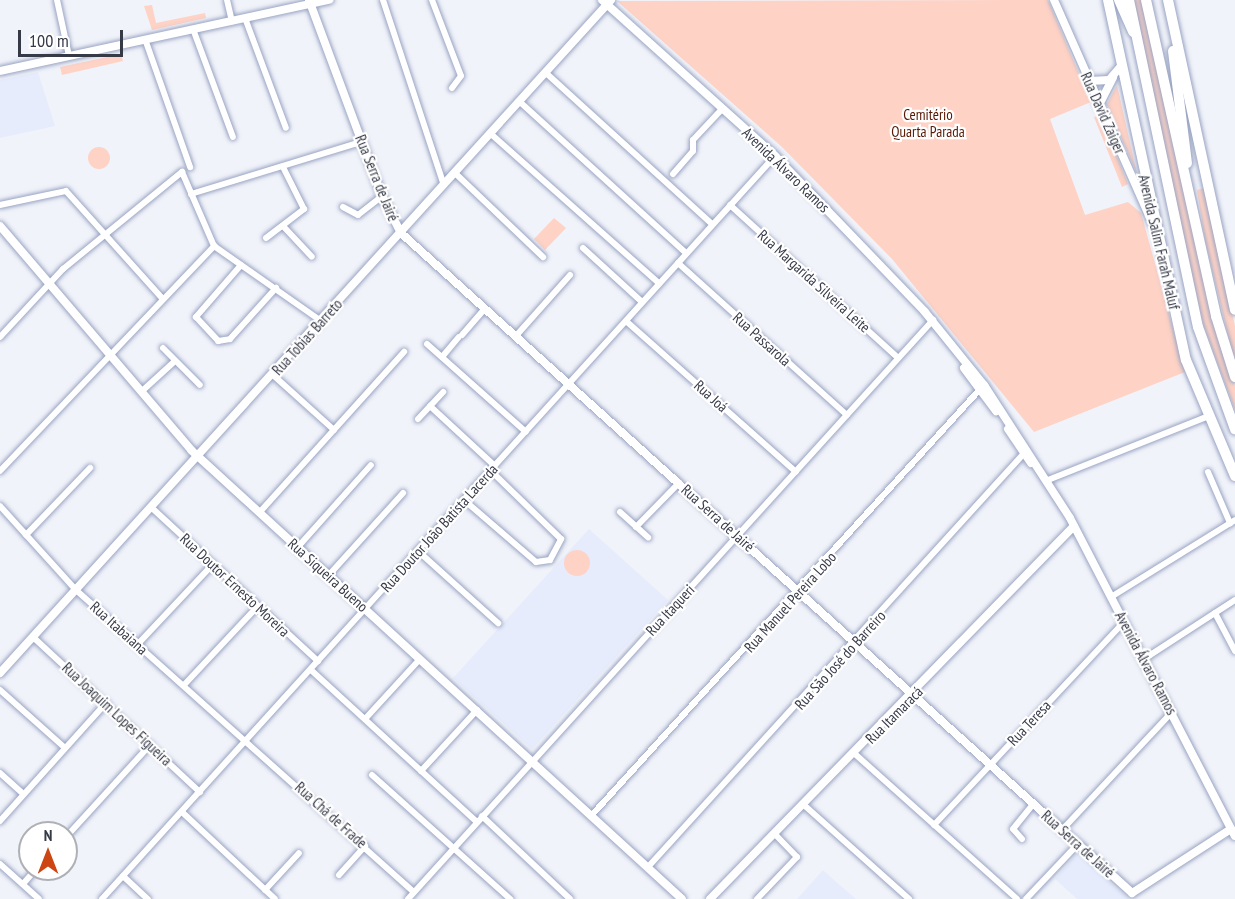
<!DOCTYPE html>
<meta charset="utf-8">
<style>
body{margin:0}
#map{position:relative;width:1235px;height:899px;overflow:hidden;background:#f1f3fa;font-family:"PT Sans Narrow",sans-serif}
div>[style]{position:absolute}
.built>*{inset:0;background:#e6ecfc}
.green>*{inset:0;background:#fed2c5}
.round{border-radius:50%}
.roads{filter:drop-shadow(0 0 2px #99a4c3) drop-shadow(0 0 2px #99a4c3)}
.minor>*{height:6px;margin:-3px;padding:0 3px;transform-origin:3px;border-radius:3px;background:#fff}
.tertiary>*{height:8px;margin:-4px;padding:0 4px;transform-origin:4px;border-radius:4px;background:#fff}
.secondary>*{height:8px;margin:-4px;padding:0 4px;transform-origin:4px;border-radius:4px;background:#fff}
.trunk>*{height:10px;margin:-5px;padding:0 5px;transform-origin:5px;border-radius:5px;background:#fff}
span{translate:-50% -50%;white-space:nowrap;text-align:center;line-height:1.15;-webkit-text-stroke:4.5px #fff;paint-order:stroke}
.street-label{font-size:15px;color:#363a47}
.park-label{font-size:15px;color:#581904}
.north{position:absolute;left:18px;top:821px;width:60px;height:60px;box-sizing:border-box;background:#fff;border:2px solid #afb0b5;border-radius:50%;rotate:0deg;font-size:16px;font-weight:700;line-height:24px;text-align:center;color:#363a47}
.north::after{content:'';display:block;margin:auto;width:21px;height:27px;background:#cd4513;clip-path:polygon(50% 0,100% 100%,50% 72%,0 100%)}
.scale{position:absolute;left:18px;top:30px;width:105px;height:27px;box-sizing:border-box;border:3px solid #363a47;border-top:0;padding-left:8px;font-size:18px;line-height:21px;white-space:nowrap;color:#363a47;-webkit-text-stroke:4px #fff;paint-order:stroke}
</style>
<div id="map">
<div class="built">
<i style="clip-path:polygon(38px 72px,55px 126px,0 138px,0 80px)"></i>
<i style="clip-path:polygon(589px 529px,668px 600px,532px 749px,453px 678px)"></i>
<i style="clip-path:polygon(1077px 853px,1109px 882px,1129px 899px,1077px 899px,1055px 879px)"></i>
<i style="clip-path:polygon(823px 870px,835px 881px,856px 899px,797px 899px)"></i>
</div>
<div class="green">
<i style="clip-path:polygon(1048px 0,1091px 102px,1050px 119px,1085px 215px,1128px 202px,1141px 213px,1185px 372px,1034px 432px,892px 259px,782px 147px,617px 1px)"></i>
<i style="clip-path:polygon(1131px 0,1141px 0,1235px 387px,1235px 410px,1203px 324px)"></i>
<i style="clip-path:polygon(152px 5px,156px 23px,205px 13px,206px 18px,152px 30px,144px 6px)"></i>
<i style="clip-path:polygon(121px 54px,123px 61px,62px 75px,60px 67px)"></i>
<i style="clip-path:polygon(1117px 85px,1137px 174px,1107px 104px)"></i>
<i style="clip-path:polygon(1100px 115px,1128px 184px,1122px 187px,1094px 117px)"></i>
<i class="round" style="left:88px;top:147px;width:22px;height:22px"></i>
<i style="clip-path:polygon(1204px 188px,1235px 326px,1235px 364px,1205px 240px,1197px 190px)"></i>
<i style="clip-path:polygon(554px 218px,566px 228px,545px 250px,534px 239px)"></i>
<i class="round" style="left:564px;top:550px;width:26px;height:26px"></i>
</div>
<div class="roads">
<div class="minor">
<i style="left:57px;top:0;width:57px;rotate:77.9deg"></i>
<i style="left:227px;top:0;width:22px;rotate:77deg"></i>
<i style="left:383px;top:0;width:195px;rotate:71.8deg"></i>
<i style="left:432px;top:0;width:81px;rotate:69.1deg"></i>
<i style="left:461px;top:76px;width:15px;rotate:127deg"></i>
<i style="left:245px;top:18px;width:117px;rotate:69.6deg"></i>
<i style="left:193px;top:29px;width:115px;rotate:69.7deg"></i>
<i style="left:145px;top:39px;width:136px;rotate:70.6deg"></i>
<i style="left:546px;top:73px;width:224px;rotate:42.3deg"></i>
<i style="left:520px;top:102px;width:224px;rotate:42.3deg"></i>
<i style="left:491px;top:134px;width:225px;rotate:41.6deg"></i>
<i style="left:455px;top:173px;width:122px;rotate:43.7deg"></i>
<i style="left:673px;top:174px;width:30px;rotate:-49deg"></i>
<i style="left:693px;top:151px;width:11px;rotate:-90deg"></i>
<i style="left:693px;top:140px;width:42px;rotate:-46.9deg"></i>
<i style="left:191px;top:194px;width:178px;rotate:-17deg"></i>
<i style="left:0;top:205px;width:67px;rotate:-12deg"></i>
<i style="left:66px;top:191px;width:144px;rotate:48.1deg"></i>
<i style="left:730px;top:205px;width:227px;rotate:42.3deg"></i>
<i style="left:343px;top:207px;width:17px;rotate:28deg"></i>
<i style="left:358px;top:215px;width:31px;rotate:-38deg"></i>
<i style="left:283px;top:226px;width:42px;rotate:46.9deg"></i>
<i style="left:266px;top:238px;width:48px;rotate:-37.3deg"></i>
<i style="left:304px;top:209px;width:45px;rotate:-116.6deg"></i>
<i style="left:583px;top:248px;width:80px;rotate:42.5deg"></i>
<i style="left:678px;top:263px;width:227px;rotate:42deg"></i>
<i style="left:241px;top:265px;width:69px;rotate:130.9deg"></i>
<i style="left:196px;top:317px;width:33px;rotate:47deg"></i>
<i style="left:218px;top:341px;width:12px;rotate:-9deg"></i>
<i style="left:230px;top:339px;width:69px;rotate:-48deg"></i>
<i style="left:626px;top:321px;width:227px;rotate:41.6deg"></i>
<i style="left:462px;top:335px;width:35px;rotate:-49deg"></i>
<i style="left:0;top:337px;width:93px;rotate:-47.2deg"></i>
<i style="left:63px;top:269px;width:154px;rotate:-39.2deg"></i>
<i style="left:182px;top:172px;width:81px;rotate:66.6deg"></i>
<i style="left:214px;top:246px;width:131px;rotate:35deg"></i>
<i style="left:515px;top:337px;width:83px;rotate:-48.4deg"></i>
<i style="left:427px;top:344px;width:132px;rotate:41.6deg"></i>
<i style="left:163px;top:348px;width:52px;rotate:45deg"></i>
<i style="left:442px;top:357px;width:26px;rotate:-50deg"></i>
<i style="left:273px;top:375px;width:82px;rotate:42deg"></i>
<i style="left:141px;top:392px;width:46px;rotate:-42.4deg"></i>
<i style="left:430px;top:406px;width:88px;rotate:42.7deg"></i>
<i style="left:418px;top:419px;width:37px;rotate:-47deg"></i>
<i style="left:0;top:471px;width:311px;rotate:-46.4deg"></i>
<i style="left:1208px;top:472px;width:56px;rotate:66.7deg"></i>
<i style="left:1048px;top:480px;width:170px;rotate:-21.7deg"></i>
<i style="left:464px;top:500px;width:95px;rotate:40.7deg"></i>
<i style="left:536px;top:562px;width:14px;rotate:-8deg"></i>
<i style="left:550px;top:560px;width:24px;rotate:-62deg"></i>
<i style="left:561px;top:539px;width:98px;rotate:-135.8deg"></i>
<i style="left:0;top:506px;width:113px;rotate:47.9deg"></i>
<i style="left:76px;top:590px;width:453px;rotate:41.8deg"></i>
<i style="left:152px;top:508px;width:226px;rotate:42.7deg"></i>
<i style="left:620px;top:512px;width:38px;rotate:42deg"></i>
<i style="left:259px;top:513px;width:217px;rotate:-48deg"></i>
<i style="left:636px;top:527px;width:62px;rotate:-45.7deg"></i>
<i style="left:26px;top:535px;width:93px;rotate:-46.3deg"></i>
<i style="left:297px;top:548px;width:111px;rotate:-48.3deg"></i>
<i style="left:418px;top:551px;width:108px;rotate:42deg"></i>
<i style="left:328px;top:576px;width:112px;rotate:-47.9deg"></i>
<i style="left:1111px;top:597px;width:146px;rotate:-31.8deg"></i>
<i style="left:1215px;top:613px;width:43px;rotate:62.2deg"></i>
<i style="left:33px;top:637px;width:228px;rotate:42.9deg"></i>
<i style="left:137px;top:645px;width:111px;rotate:-46.8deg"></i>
<i style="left:1144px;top:659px;width:108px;rotate:-33deg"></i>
<i style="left:311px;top:670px;width:225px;rotate:42.5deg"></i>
<i style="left:184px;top:685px;width:108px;rotate:-46.9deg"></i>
<i style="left:0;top:690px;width:87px;rotate:41.7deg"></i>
<i style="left:365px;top:719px;width:81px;rotate:-47.5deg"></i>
<i style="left:855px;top:754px;width:217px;rotate:41.8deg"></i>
<i style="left:421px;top:771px;width:83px;rotate:-47.4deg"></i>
<i style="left:0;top:773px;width:31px;rotate:42deg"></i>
<i style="left:372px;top:775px;width:186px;rotate:41.9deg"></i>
<i style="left:804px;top:805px;width:141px;rotate:41.8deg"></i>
<i style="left:182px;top:812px;width:127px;rotate:43.1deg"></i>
<i style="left:482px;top:816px;width:121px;rotate:43.3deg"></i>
<i style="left:591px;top:816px;width:580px;rotate:-47.65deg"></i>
<i style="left:0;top:821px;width:159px;rotate:-48.1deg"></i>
<i style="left:934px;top:825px;width:279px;rotate:-46.9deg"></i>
<i style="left:1062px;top:830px;width:161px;rotate:-47deg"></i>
<i style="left:66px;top:837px;width:125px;rotate:-47.6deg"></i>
<i style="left:1022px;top:839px;width:13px;rotate:-132deg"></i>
<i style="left:1013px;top:829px;width:32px;rotate:-51deg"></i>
<i style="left:0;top:864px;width:52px;rotate:41.9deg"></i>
<i style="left:648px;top:867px;width:563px;rotate:-47.73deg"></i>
<i style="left:339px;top:875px;width:39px;rotate:-48deg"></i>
<i style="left:123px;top:876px;width:34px;rotate:43deg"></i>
<i style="left:23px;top:884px;width:20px;rotate:-49deg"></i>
<i style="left:265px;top:890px;width:50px;rotate:-47.4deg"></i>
<i style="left:102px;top:899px;width:1002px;rotate:-47.83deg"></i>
<i style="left:408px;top:899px;width:782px;rotate:-47.8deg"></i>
<i style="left:757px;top:899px;width:58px;rotate:-46.4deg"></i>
<i style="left:797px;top:857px;width:32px;rotate:-134deg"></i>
<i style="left:1026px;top:899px;width:76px;rotate:-46.6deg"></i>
</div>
<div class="tertiary">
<i style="left:309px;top:0;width:209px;rotate:69.6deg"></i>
<i style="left:382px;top:196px;width:42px;rotate:62.8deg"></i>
<i style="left:401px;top:233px;width:912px;rotate:42.07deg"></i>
<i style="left:1078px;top:844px;width:73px;rotate:42.2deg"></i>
<i style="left:1132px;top:893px;width:118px;rotate:-32.9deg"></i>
<i style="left:1054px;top:0;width:245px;rotate:66.2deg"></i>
<i style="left:0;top:71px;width:337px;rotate:-12.2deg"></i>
<i style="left:1089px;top:81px;width:20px;rotate:-3deg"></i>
<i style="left:1109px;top:80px;width:18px;rotate:-49deg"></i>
<i style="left:1099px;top:105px;width:31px;rotate:-63deg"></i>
</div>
<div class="secondary">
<i style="left:602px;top:0;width:233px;rotate:42deg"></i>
<i style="left:775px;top:156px;width:216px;rotate:46.1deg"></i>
<i style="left:925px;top:312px;width:94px;rotate:51.1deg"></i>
<i style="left:984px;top:385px;width:158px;rotate:57.1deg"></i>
<i style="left:1070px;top:518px;width:358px;rotate:62.6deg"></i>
<i style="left:0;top:226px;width:294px;rotate:49.5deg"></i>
<i style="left:191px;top:450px;width:665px;rotate:42.44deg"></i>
<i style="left:964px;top:368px;width:54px;rotate:53.3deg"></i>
<i style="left:1008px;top:429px;width:41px;rotate:55.9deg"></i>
<i style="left:0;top:673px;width:909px;rotate:-47.76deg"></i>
<i style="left:710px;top:899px;width:521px;rotate:-45.7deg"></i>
</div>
<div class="trunk">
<i style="left:1108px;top:0;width:368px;rotate:77.8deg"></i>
<i style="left:1186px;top:360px;width:126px;rotate:67.1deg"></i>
<i style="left:1119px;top:0;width:35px;rotate:66deg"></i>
<i style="left:1129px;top:0;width:334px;rotate:78.1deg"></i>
<i style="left:1198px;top:327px;width:109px;rotate:70.1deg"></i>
<i style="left:1146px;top:0;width:324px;rotate:77.5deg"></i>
<i style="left:1216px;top:316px;width:64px;rotate:72.7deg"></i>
<i style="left:1168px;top:0;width:317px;rotate:77.8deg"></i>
<i style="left:1173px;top:51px;width:113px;rotate:82.9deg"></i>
</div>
</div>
<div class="street-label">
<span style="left:1103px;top:113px;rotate:66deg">Rua David Zaiger</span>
<span style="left:786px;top:170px;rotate:44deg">Avenida Álvaro Ramos</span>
<span style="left:377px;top:178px;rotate:68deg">Rua Serra de Jairé</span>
<span style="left:1159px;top:242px;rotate:77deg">Avenida Salim Farah Maluf</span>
<span style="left:814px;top:281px;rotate:42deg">Rua Margarida Silveira Leite</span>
<span style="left:307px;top:337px;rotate:-48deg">Rua Tobias Barreto</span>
<span style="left:762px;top:339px;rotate:42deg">Rua Passarola</span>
<span style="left:711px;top:396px;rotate:42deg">Rua Joá</span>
<span style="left:718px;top:518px;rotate:42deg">Rua Serra de Jairé</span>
<span style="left:439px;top:528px;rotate:-48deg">Rua Doutor João Batista Lacerda</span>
<span style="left:328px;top:575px;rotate:42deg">Rua Siqueira Bueno</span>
<span style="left:235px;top:585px;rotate:43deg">Rua Doutor Ernesto Moreira</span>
<span style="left:790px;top:602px;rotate:-48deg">Rua Manuel Pereira Lobo</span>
<span style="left:670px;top:610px;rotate:-47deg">Rua Itaqueri</span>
<span style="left:119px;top:628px;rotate:42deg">Rua Itabaiana</span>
<span style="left:840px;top:660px;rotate:-48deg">Rua São José do Barreiro</span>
<span style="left:1146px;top:663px;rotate:62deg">Avenida Álvaro Ramos</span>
<span style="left:117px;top:714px;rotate:43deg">Rua Joaquim Lopes Figueira</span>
<span style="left:894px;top:715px;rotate:-45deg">Rua Itamaracá</span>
<span style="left:1029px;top:723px;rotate:-47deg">Rua Teresa</span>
<span style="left:331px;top:815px;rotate:42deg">Rua Chá de Frade</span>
<span style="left:1078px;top:844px;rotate:42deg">Rua Serra de Jairé</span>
</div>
<div class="park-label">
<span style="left:928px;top:123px">Cemitério<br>Quarta Parada</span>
</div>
<div class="north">N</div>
<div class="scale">100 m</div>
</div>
